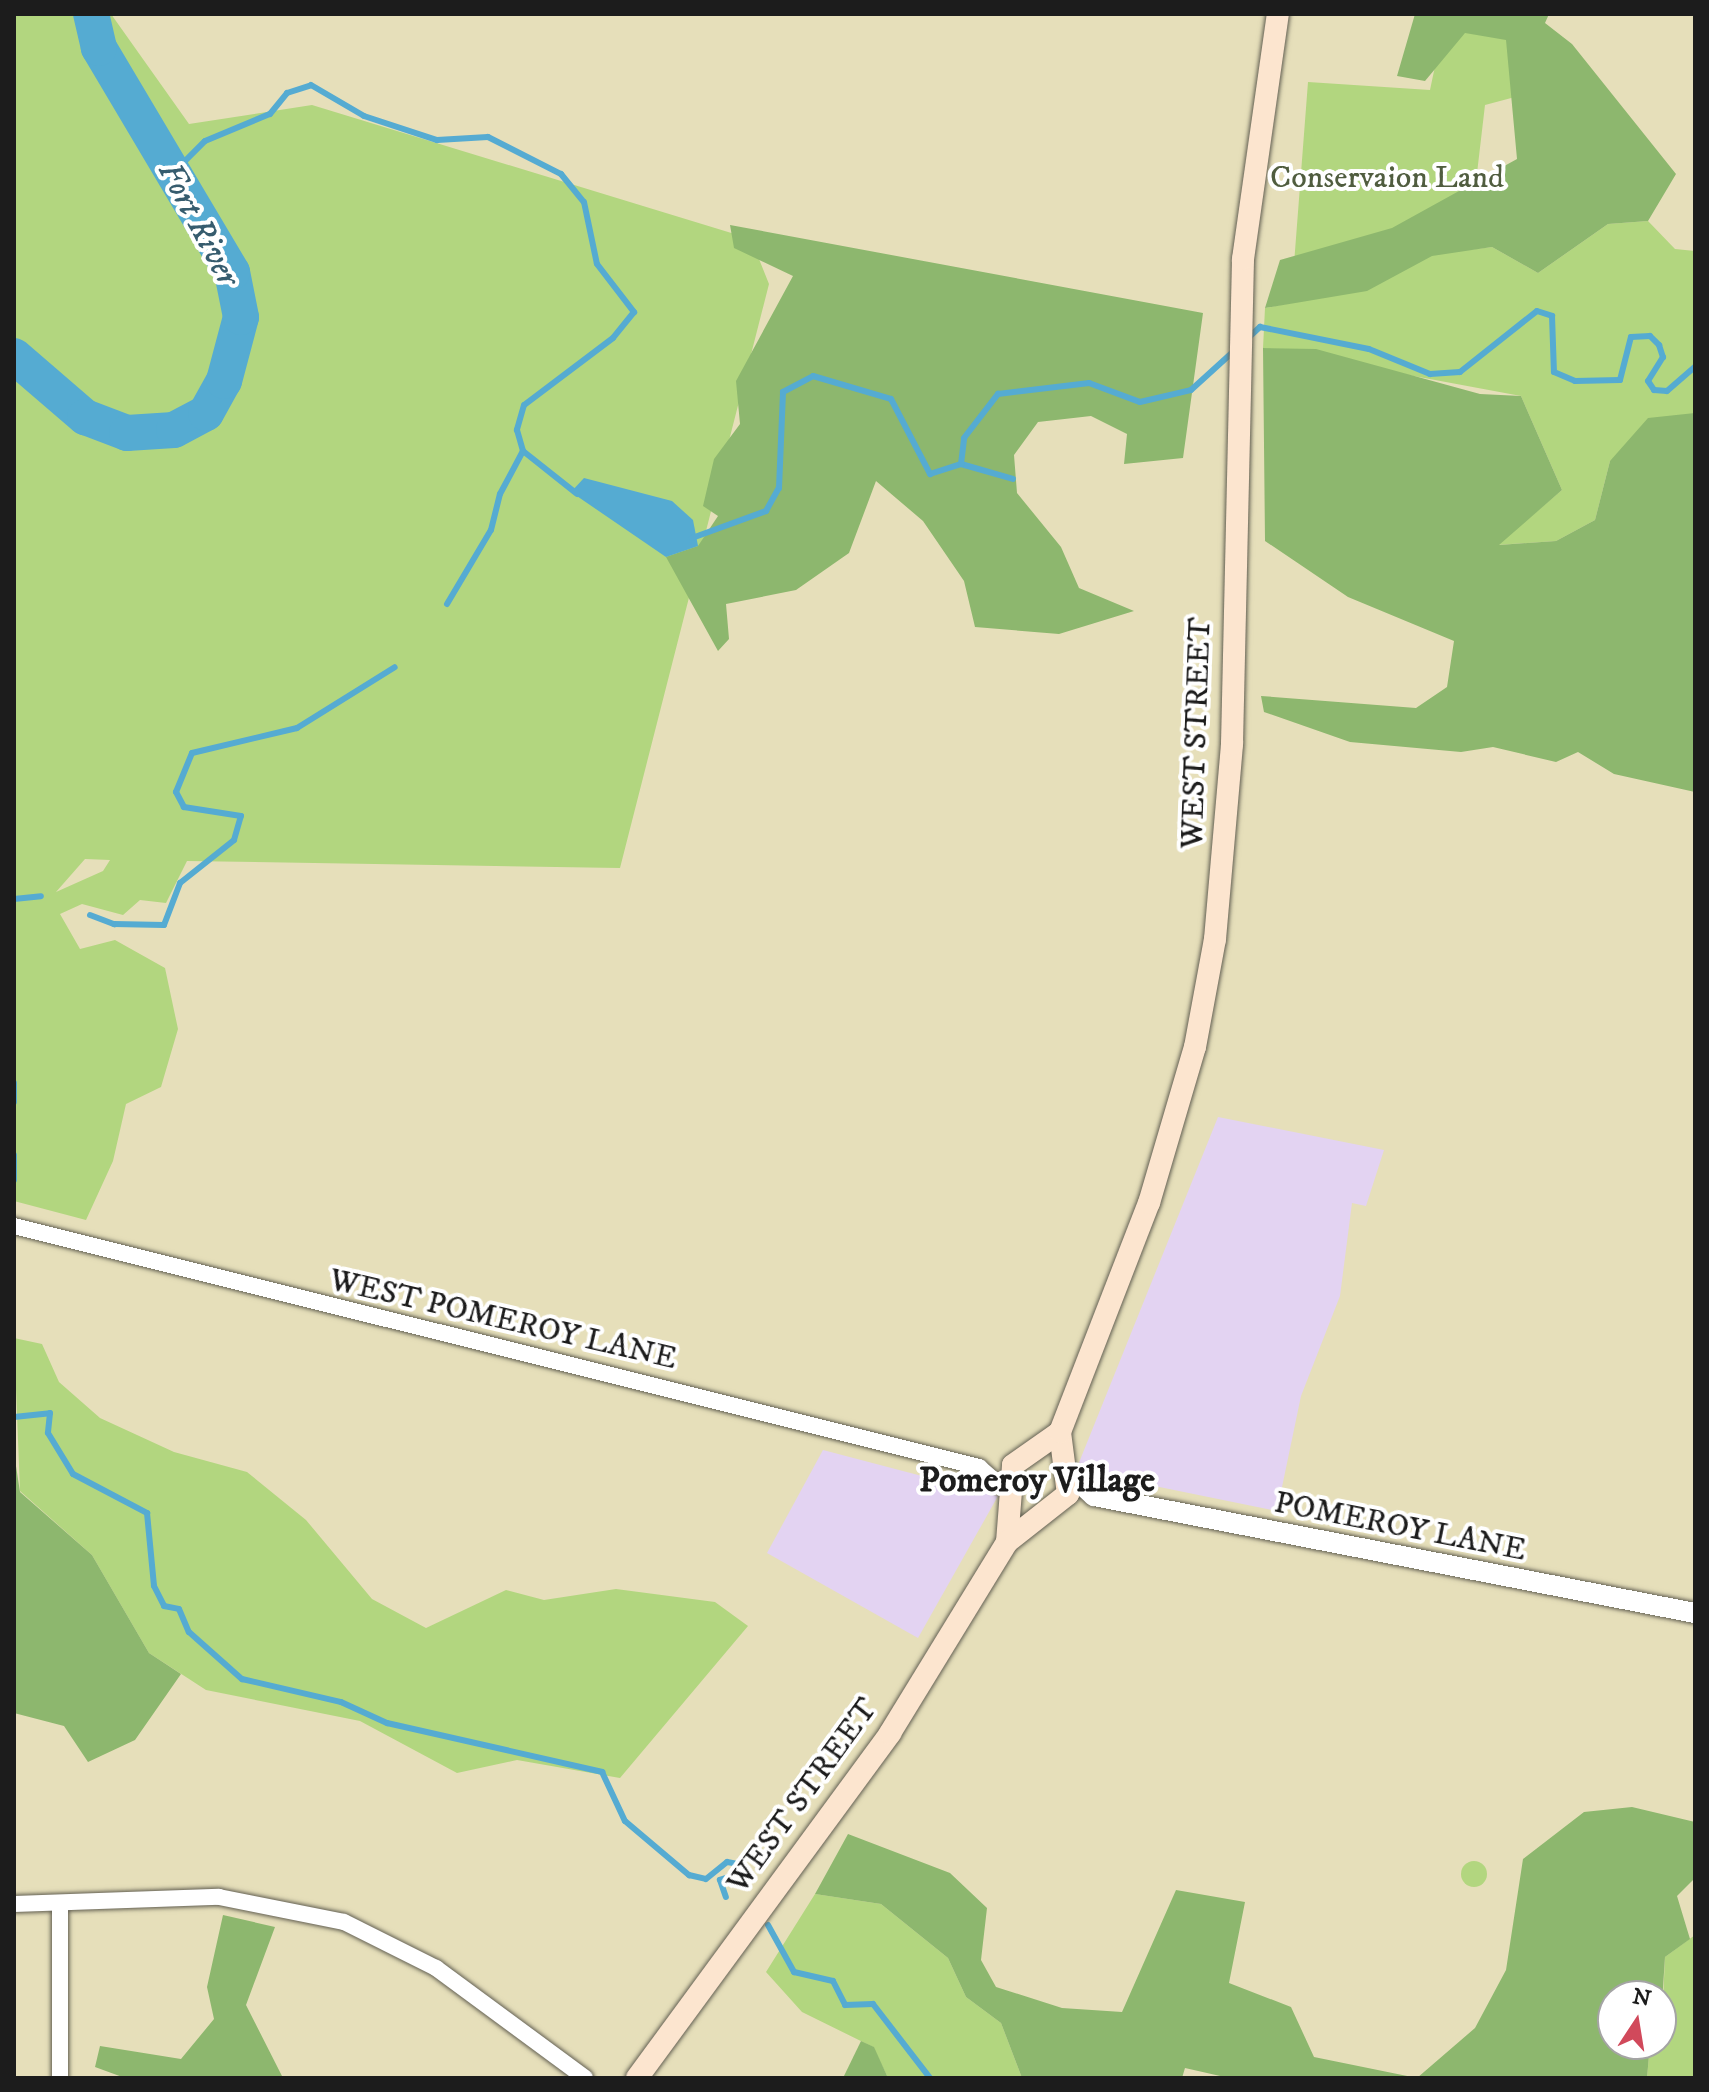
<!DOCTYPE html>
<style>
body{margin:0}
#map{position:relative;width:1709px;height:2092px;overflow:hidden;background:#e6dfba;font-family:"IM FELL DW Pica",serif}
div>[style]{position:absolute}
.built>*{inset:0;background:#e3d3f2}
.green>*{inset:0;background:#b2d67f}
.round{border-radius:50%}
.forest>*{inset:0;background:#8db76e}
.water>*{inset:0;background:#55abd2}
.stream>*{height:6px;margin:-3px;padding:0 3px;transform-origin:3px;border-radius:3px;background:#55abd2}
.river>*{height:36px;margin:-18px;padding:0 18px;transform-origin:18px;border-radius:18px;background:#55abd2}
.roads{filter:drop-shadow(0 0 2px #636053) drop-shadow(0 0 2px #636053)}
.minor>*{height:16px;margin:-8px;padding:0 8px;transform-origin:8px;border-radius:8px;background:#fff}
.tertiary>*{height:20px;margin:-10px;padding:0 10px;transform-origin:10px;border-radius:10px;background:#fff}
.secondary>*{height:22px;margin:-11px;padding:0 11px;transform-origin:11px;border-radius:11px;background:#fce5cf}
span{translate:-50% -50%;white-space:nowrap;text-align:center;line-height:1.15;-webkit-text-stroke:8px #fff;paint-order:stroke}
.park-label{font-size:32px;color:#505d3f}
.street-label{font-size:32px;color:#1c1c1c}
.water-label{font-size:34px;color:#365c6e;font-style:italic}
.quarter-label{font-size:36px;color:#1c1c1c;font-weight:700}
.frame{position:absolute;inset:0;border:16px solid #1c1c1c;pointer-events:none}
.north{position:absolute;left:1597px;top:1980px;width:80px;height:80px;box-sizing:border-box;background:#fff;border:2px solid #a4a4a4;border-radius:50%;rotate:12deg;font-size:22px;font-weight:700;line-height:32px;text-align:center;color:#1c1c1c}
.north::after{content:'';display:block;margin:auto;width:28px;height:36px;background:#d1495b;clip-path:polygon(50% 0,100% 100%,50% 72%,0 100%)}
</style>
<div id="map">
<div class="built">
<i style="clip-path:polygon(1218px 1117px,1384px 1150px,1366px 1206px,1352px 1203px,1340px 1296px,1301px 1396px,1277px 1511px,1076px 1470px)"></i>
<i style="clip-path:polygon(823px 1450px,998px 1496px,918px 1638px,767px 1553px)"></i>
</div>
<div class="green">
<i style="clip-path:polygon(evenodd,14px 14px,111px 14px,189px 124px,312px 105px,751px 239px,769px 284px,620px 868px,187px 861px,166px 903px,140px 900px,123px 915px,82px 904px,60px 914px,80px 949px,115px 940px,165px 968px,178px 1029px,161px 1087px,126px 1104px,113px 1161px,86px 1220px,14px 1201px,14px 14px,85px 859px,110px 860px,103px 871px,56px 892px,85px 859px)"></i>
<i style="clip-path:polygon(1446px 14px,1529px 14px,1515px 97px,1485px 105px,1468px 250px,1492px 247px,1538px 273px,1608px 224px,1648px 221px,1675px 249px,1695px 251px,1695px 443px,1610px 461px,1595px 520px,1556px 541px,1497px 545px,1562px 490px,1521px 396px,1263px 348px,1265px 308px,1291px 303px,1308px 82px,1430px 90px)"></i>
<i style="clip-path:polygon(14px 1338px,42px 1344px,59px 1382px,100px 1418px,174px 1452px,247px 1472px,306px 1520px,372px 1599px,426px 1628px,506px 1590px,544px 1600px,616px 1589px,715px 1602px,748px 1626px,620px 1778px,517px 1760px,457px 1773px,360px 1721px,206px 1690px,149px 1653px,92px 1555px,20px 1491px)"></i>
<i class="round" style="left:1461px;top:1861px;width:26px;height:26px"></i>
<i style="clip-path:polygon(815px 1894px,881px 1904px,948px 1958px,966px 1997px,1001px 2023px,1022px 2078px,888px 2078px,873px 2047px,802px 2012px,766px 1972px)"></i>
<i style="clip-path:polygon(1695px 1935px,1695px 2078px,1647px 2078px,1650px 2044px,1661px 2044px,1665px 1957px)"></i>
</div>
<div class="forest">
<i style="clip-path:polygon(1415px 14px,1549px 14px,1545px 23px,1572px 44px,1676px 174px,1648px 221px,1608px 224px,1538px 273px,1492px 247px,1432px 256px,1367px 291px,1265px 308px,1280px 260px,1392px 228px,1517px 159px,1506px 40px,1465px 33px,1425px 81px,1397px 76px)"></i>
<i style="clip-path:polygon(730px 225px,1203px 313px,1183px 458px,1124px 464px,1127px 434px,1091px 416px,1038px 422px,1014px 455px,1017px 493px,1061px 547px,1079px 588px,1134px 611px,1059px 634px,975px 627px,964px 581px,923px 521px,876px 481px,849px 553px,796px 590px,726px 604px,729px 639px,718px 651px,666px 557px,698px 546px,718px 516px,703px 506px,714px 459px,740px 424px,736px 381px,793px 276px,734px 248px)"></i>
<i style="clip-path:polygon(1263px 348px,1316px 349px,1480px 394px,1521px 396px,1562px 490px,1499px 545px,1556px 541px,1595px 520px,1610px 461px,1648px 418px,1695px 413px,1695px 792px,1614px 774px,1578px 752px,1556px 762px,1493px 747px,1461px 752px,1350px 742px,1264px 712px,1261px 696px,1416px 708px,1447px 687px,1454px 641px,1348px 597px,1265px 541px)"></i>
<i style="clip-path:polygon(14px 1453px,20px 1492px,92px 1555px,149px 1653px,181px 1674px,135px 1740px,88px 1762px,64px 1726px,14px 1713px)"></i>
<i style="clip-path:polygon(1632px 1807px,1695px 1822px,1695px 1878px,1677px 1896px,1690px 1939px,1665px 1957px,1661px 2018px,1661px 1996px,1613px 1996px,1613px 2044px,1650px 2044px,1647px 2078px,1229px 2078px,1185px 2068px,1182px 2078px,1022px 2078px,1001px 2023px,966px 1997px,948px 1958px,881px 1904px,815px 1894px,848px 1834px,950px 1873px,987px 1908px,981px 1960px,996px 1987px,1062px 2008px,1122px 2012px,1176px 1890px,1245px 1902px,1229px 1983px,1291px 2007px,1314px 2057px,1417px 2078px,1475px 2028px,1506px 1970px,1523px 1859px,1584px 1812px)"></i>
<i style="clip-path:polygon(223px 1915px,275px 1927px,246px 2005px,283px 2078px,125px 2078px,95px 2067px,100px 2046px,181px 2059px,214px 2019px,207px 1987px)"></i>
<i style="clip-path:polygon(861px 2041px,874px 2047px,888px 2078px,843px 2078px)"></i>
</div>
<div class="water">
<i style="clip-path:polygon(584px 478px,672px 501px,693px 520px,698px 546px,666px 557px,571px 492px)"></i>
</div>
<div class="stream">
<i style="left:173px;top:173px;width:45px;rotate:-45deg"></i>
<i style="left:205px;top:141px;width:70px;rotate:-22.6deg"></i>
<i style="left:270px;top:114px;width:27px;rotate:-51deg"></i>
<i style="left:287px;top:93px;width:25px;rotate:-18deg"></i>
<i style="left:311px;top:85px;width:61px;rotate:30.3deg"></i>
<i style="left:364px;top:116px;width:77px;rotate:18.2deg"></i>
<i style="left:437px;top:140px;width:51px;rotate:-3.4deg"></i>
<i style="left:488px;top:137px;width:82px;rotate:26.9deg"></i>
<i style="left:561px;top:174px;width:36px;rotate:51deg"></i>
<i style="left:584px;top:202px;width:63px;rotate:78.2deg"></i>
<i style="left:597px;top:264px;width:61px;rotate:52.4deg"></i>
<i style="left:634px;top:312px;width:33px;rotate:129deg"></i>
<i style="left:613px;top:338px;width:111px;rotate:143deg"></i>
<i style="left:524px;top:405px;width:26px;rotate:106deg"></i>
<i style="left:517px;top:430px;width:22px;rotate:74deg"></i>
<i style="left:523px;top:451px;width:69px;rotate:38.5deg"></i>
<i style="left:1247px;top:339px;width:18px;rotate:-43deg"></i>
<i style="left:1260px;top:327px;width:111px;rotate:11.4deg"></i>
<i style="left:1369px;top:349px;width:66px;rotate:22.3deg"></i>
<i style="left:1430px;top:374px;width:30px;rotate:-4deg"></i>
<i style="left:1460px;top:372px;width:98px;rotate:-38.4deg"></i>
<i style="left:1537px;top:311px;width:16px;rotate:18deg"></i>
<i style="left:1552px;top:316px;width:56px;rotate:88deg"></i>
<i style="left:1554px;top:372px;width:23px;rotate:23deg"></i>
<i style="left:1575px;top:381px;width:45px;rotate:-1.3deg"></i>
<i style="left:1620px;top:380px;width:44px;rotate:-75.7deg"></i>
<i style="left:1631px;top:337px;width:19px;rotate:-3deg"></i>
<i style="left:1650px;top:336px;width:13px;rotate:45deg"></i>
<i style="left:1659px;top:345px;width:13px;rotate:72deg"></i>
<i style="left:1663px;top:357px;width:28px;rotate:122deg"></i>
<i style="left:1648px;top:381px;width:11px;rotate:56deg"></i>
<i style="left:1654px;top:390px;width:13px;rotate:4deg"></i>
<i style="left:1667px;top:391px;width:37px;rotate:-41deg"></i>
<i style="left:961px;top:464px;width:54px;rotate:16.1deg"></i>
<i style="left:692px;top:538px;width:79px;rotate:-20deg"></i>
<i style="left:766px;top:511px;width:26px;rotate:-61deg"></i>
<i style="left:779px;top:488px;width:96px;rotate:-87.6deg"></i>
<i style="left:783px;top:392px;width:34px;rotate:-28deg"></i>
<i style="left:813px;top:376px;width:81px;rotate:16.4deg"></i>
<i style="left:891px;top:399px;width:85px;rotate:62.5deg"></i>
<i style="left:930px;top:474px;width:33px;rotate:-18deg"></i>
<i style="left:961px;top:464px;width:26px;rotate:-83deg"></i>
<i style="left:964px;top:438px;width:56px;rotate:-52.3deg"></i>
<i style="left:998px;top:394px;width:92px;rotate:-6.9deg"></i>
<i style="left:1089px;top:383px;width:54px;rotate:20.4deg"></i>
<i style="left:1140px;top:402px;width:52px;rotate:-13.2deg"></i>
<i style="left:1191px;top:390px;width:61px;rotate:-42.3deg"></i>
<i style="left:447px;top:604px;width:86px;rotate:-59.3deg"></i>
<i style="left:491px;top:530px;width:37px;rotate:-76deg"></i>
<i style="left:500px;top:494px;width:49px;rotate:-61.9deg"></i>
<i style="left:14px;top:899px;width:27px;rotate:-6deg"></i>
<i style="left:90px;top:915px;width:26px;rotate:21deg"></i>
<i style="left:114px;top:924px;width:50px;rotate:1.1deg"></i>
<i style="left:164px;top:925px;width:45px;rotate:-69.1deg"></i>
<i style="left:180px;top:883px;width:69px;rotate:-38.5deg"></i>
<i style="left:234px;top:840px;width:25px;rotate:-74deg"></i>
<i style="left:241px;top:816px;width:58px;rotate:-171deg"></i>
<i style="left:184px;top:807px;width:17px;rotate:-118deg"></i>
<i style="left:176px;top:792px;width:42px;rotate:-67.7deg"></i>
<i style="left:192px;top:753px;width:108px;rotate:-13.4deg"></i>
<i style="left:297px;top:728px;width:115px;rotate:-31.9deg"></i>
<i style="left:14px;top:1083px;width:19px;rotate:90deg"></i>
<i style="left:14px;top:1155px;width:25px;rotate:90deg"></i>
<i style="left:14px;top:1417px;width:36px;rotate:-6deg"></i>
<i style="left:50px;top:1413px;width:20px;rotate:96deg"></i>
<i style="left:48px;top:1433px;width:48px;rotate:58.6deg"></i>
<i style="left:73px;top:1474px;width:84px;rotate:27.8deg"></i>
<i style="left:147px;top:1513px;width:73px;rotate:84.5deg"></i>
<i style="left:154px;top:1586px;width:22px;rotate:63deg"></i>
<i style="left:164px;top:1606px;width:15px;rotate:11deg"></i>
<i style="left:179px;top:1609px;width:25px;rotate:67deg"></i>
<i style="left:189px;top:1632px;width:71px;rotate:41.6deg"></i>
<i style="left:242px;top:1679px;width:102px;rotate:13.1deg"></i>
<i style="left:341px;top:1702px;width:51px;rotate:24.5deg"></i>
<i style="left:387px;top:1723px;width:221px;rotate:12.8deg"></i>
<i style="left:602px;top:1772px;width:54px;rotate:64.9deg"></i>
<i style="left:625px;top:1821px;width:84px;rotate:40.2deg"></i>
<i style="left:689px;top:1875px;width:17px;rotate:13deg"></i>
<i style="left:706px;top:1879px;width:27px;rotate:-39deg"></i>
<i style="left:727px;top:1862px;width:11px;rotate:10deg"></i>
<i style="left:738px;top:1864px;width:11px;rotate:105deg"></i>
<i style="left:735px;top:1875px;width:16px;rotate:162deg"></i>
<i style="left:720px;top:1880px;width:18px;rotate:71deg"></i>
<i style="left:768px;top:1925px;width:54px;rotate:61deg"></i>
<i style="left:794px;top:1972px;width:40px;rotate:13deg"></i>
<i style="left:833px;top:1981px;width:27px;rotate:63deg"></i>
<i style="left:845px;top:2005px;width:28px;rotate:-2deg"></i>
<i style="left:873px;top:2004px;width:93px;rotate:52.4deg"></i>
</div>
<div class="river">
<i style="left:14px;top:356px;width:94px;rotate:40.7deg"></i>
<i style="left:85px;top:417px;width:45px;rotate:20.9deg"></i>
<i style="left:127px;top:433px;width:47px;rotate:-3.7deg"></i>
<i style="left:174px;top:430px;width:36px;rotate:-28deg"></i>
<i style="left:206px;top:413px;width:37px;rotate:-61deg"></i>
<i style="left:224px;top:381px;width:66px;rotate:-75.1deg"></i>
<i style="left:241px;top:317px;width:46px;rotate:-101.3deg"></i>
<i style="left:232px;top:272px;width:261px;rotate:-120.7deg"></i>
<i style="left:99px;top:48px;width:35px;rotate:-103deg"></i>
</div>
<div class="roads">
<div class="minor">
<i style="left:14px;top:1226px;width:995px;rotate:14.02deg"></i>
<i style="left:979px;top:1467px;width:41px;rotate:41.1deg"></i>
<i style="left:14px;top:1904px;width:205px;rotate:-2deg"></i>
<i style="left:219px;top:1897px;width:127px;rotate:11.3deg"></i>
<i style="left:344px;top:1922px;width:103px;rotate:26.6deg"></i>
<i style="left:436px;top:1968px;width:185px;rotate:36.4deg"></i>
<i style="left:60px;top:2078px;width:175px;rotate:-90deg"></i>
</div>
<div class="tertiary">
<i style="left:1069px;top:1473px;width:34px;rotate:43deg"></i>
<i style="left:1094px;top:1496px;width:612px;rotate:11.02deg"></i>
</div>
<div class="secondary">
<i style="left:1007px;top:1542px;width:77px;rotate:-85.5deg"></i>
<i style="left:1013px;top:1465px;width:57px;rotate:-35.1deg"></i>
<i style="left:637px;top:2078px;width:428px;rotate:-53.7deg"></i>
<i style="left:890px;top:1733px;width:224px;rotate:-58.5deg"></i>
<i style="left:1007px;top:1542px;width:78px;rotate:-38.2deg"></i>
<i style="left:1068px;top:1494px;width:63px;rotate:-97.4deg"></i>
<i style="left:1060px;top:1432px;width:246px;rotate:-68.8deg"></i>
<i style="left:1149px;top:1203px;width:163px;rotate:-73.6deg"></i>
<i style="left:1195px;top:1047px;width:110px;rotate:-79.5deg"></i>
<i style="left:1215px;top:939px;width:196px;rotate:-85deg"></i>
<i style="left:1232px;top:744px;width:485px;rotate:-88.7deg"></i>
<i style="left:1243px;top:259px;width:247px;rotate:-81.9deg"></i>
</div>
</div>
<div class="park-label">
<span style="left:1387px;top:178px">Conservaion Land</span>
</div>
<div class="street-label">
<span style="left:1197px;top:733px;rotate:-88deg">WEST STREET</span>
<span style="left:503px;top:1320px;rotate:13deg">WEST POMEROY LANE</span>
<span style="left:1400px;top:1527px;rotate:11deg">POMEROY LANE</span>
<span style="left:803px;top:1796px;rotate:-54deg">WEST STREET</span>
</div>
<div class="water-label">
<span style="left:198px;top:224px;rotate:62deg">Fort River</span>
</div>
<div class="quarter-label">
<span style="left:1037px;top:1481px">Pomeroy Village</span>
</div>
<div class="frame"></div>
<div class="north">N</div>
</div>
